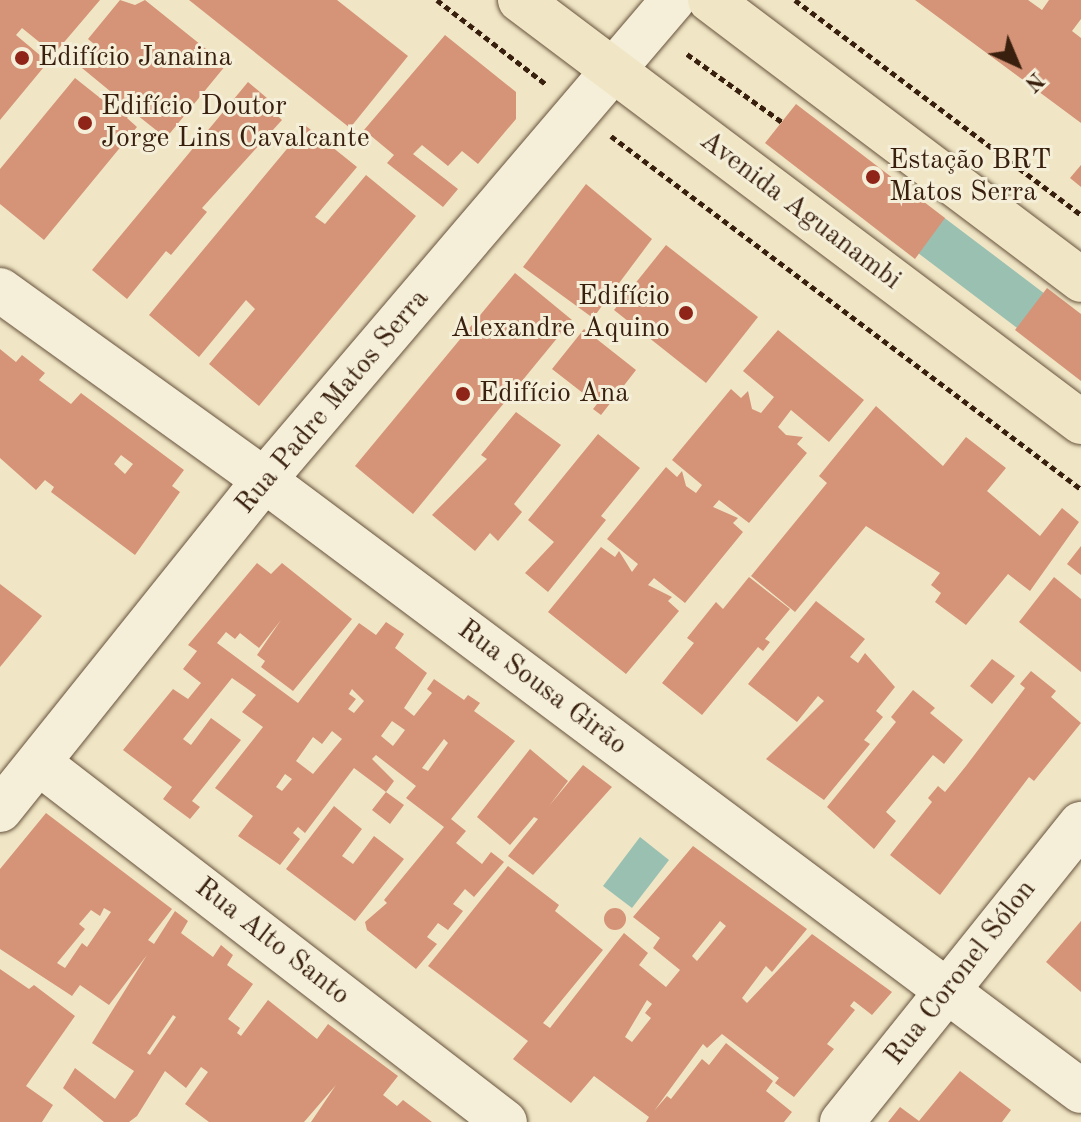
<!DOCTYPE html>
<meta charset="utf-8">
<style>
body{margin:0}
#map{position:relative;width:1081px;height:1122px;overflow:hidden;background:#f0e6c5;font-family:"Old Standard TT",serif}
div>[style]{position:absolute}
.water>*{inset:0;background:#9ac0b2}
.canal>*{height:44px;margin:-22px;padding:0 22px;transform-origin:22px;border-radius:22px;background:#9ac0b2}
.building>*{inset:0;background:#d59377}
.round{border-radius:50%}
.path>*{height:5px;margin-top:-2.5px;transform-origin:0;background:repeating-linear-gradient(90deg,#39200e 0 6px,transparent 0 10px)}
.roads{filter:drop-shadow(0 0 2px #67523c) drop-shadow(0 0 2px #67523c)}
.minor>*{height:44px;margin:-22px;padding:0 22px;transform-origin:22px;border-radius:22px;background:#f5efd9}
.major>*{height:44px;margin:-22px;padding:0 22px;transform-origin:22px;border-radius:22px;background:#f0e6c5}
.dots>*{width:22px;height:22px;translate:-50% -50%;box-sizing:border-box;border:4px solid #f5efd9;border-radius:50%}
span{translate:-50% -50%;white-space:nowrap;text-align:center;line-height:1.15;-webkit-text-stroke:6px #f5efd9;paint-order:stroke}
.poi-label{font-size:28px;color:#39200e}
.left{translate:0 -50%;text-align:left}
.right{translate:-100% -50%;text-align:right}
.street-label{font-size:28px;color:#39200e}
.north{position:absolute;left:977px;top:24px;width:80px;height:80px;-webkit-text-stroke:6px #f5efd9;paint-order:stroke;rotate:136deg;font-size:22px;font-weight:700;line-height:32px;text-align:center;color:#39200e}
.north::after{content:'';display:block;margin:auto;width:28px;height:36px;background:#39200e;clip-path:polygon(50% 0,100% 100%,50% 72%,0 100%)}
</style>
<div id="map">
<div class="water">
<i style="clip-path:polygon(640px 837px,669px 860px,632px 908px,603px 886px)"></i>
</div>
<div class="canal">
<i style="left:932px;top:236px;width:123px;rotate:37.1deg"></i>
</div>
<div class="building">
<i style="clip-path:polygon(0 0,100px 0,54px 54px,22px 28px,16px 35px,48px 62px,0 120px)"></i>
<i style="clip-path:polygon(120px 0,135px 5px,145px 0,226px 65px,166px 138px,132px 111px,127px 118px,137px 127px,44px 240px,0 204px,0 169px,75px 78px,109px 105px,116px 96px,82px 68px,99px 48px,88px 39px)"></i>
<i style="clip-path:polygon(189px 0,337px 0,408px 56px,350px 128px)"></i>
<i style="clip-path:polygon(915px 0,1028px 0,1042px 10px,1049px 0,1081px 0,1081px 19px,1072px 31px,1081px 38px,1081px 123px)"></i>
<i style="clip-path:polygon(445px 35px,516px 92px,516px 119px,478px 164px,462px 151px,448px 166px,422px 145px,413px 154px,458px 189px,443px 207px,387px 163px,394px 155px,364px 130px)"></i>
<i style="clip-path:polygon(248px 82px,274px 104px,270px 109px,282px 120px,202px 208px,207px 212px,171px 255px,166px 251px,127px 299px,92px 270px)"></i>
<i style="clip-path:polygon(796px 104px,945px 218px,915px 259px,765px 143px)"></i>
<i style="clip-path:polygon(306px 126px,357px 167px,315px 217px,325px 224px,366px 175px,416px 216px,259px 406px,209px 364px,255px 309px,246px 300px,199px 357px,149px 315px)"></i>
<i style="clip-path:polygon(1081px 165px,1081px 187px,1070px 178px)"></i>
<i style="clip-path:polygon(586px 184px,652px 239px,593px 318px,523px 267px)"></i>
<i style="clip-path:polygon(666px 245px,758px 317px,706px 383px,614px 310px)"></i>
<i style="clip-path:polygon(515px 273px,572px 320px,413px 514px,355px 466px)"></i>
<i style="clip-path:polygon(1047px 288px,1081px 314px,1081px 381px,1015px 330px)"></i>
<i style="clip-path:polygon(584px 329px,636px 370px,601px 415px,593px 409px,597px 404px,552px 369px)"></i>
<i style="clip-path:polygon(778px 330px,864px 400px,829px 442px,791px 410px,778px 427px,786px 435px,803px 437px,797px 444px,807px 453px,749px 523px,719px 500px,713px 507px,738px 518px,733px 523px,743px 532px,685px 603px,654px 578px,648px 585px,672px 597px,668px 601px,679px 611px,626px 674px,548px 612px,601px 547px,615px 557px,619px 551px,632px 572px,638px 564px,607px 539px,666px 467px,677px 477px,682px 471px,686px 486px,696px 493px,702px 485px,672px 460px,731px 389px,741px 398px,748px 391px,752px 409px,761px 413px,774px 397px,743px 371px)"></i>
<i style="clip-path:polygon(evenodd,0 349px,16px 362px,22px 355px,45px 373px,39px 380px,71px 404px,81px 393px,184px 470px,172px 486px,180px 492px,135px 555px,51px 492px,54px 487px,45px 480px,36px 490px,0 458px,0 349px,121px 455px,133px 464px,125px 474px,114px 464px,121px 455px)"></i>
<i style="clip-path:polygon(876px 406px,943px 466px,966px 437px,1006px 468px,987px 491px,1040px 536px,1062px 508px,1079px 522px,1030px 591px,1008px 574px,966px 625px,935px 602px,941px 593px,931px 585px,940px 573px,866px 526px,795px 612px,751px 576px,827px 483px,819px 476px)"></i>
<i style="clip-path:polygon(516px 412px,561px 445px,514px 504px,522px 512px,498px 541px,490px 533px,475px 551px,432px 515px,487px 459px,481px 455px)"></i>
<i style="clip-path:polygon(598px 434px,640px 468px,601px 516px,606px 520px,548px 592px,525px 573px,554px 542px,528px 520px)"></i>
<i style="clip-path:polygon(1081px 546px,1081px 575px,1067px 564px)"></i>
<i style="clip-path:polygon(evenodd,257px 563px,271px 574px,282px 563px,352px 619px,293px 691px,261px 667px,265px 661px,257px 655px,281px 620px,259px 648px,240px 633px,235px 639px,226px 632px,217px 643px,298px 703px,359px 623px,376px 635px,386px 622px,404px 634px,395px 648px,427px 673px,404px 708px,414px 716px,432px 693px,427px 689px,434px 679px,464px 700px,468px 695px,480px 703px,474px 711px,515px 741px,451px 819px,466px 831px,456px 843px,482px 864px,491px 852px,504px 862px,474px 897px,465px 889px,453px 904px,463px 911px,448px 930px,438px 923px,427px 937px,437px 944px,416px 969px,367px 930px,365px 922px,387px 903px,384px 900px,444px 827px,406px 798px,416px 786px,376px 755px,372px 759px,394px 781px,386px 792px,404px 805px,390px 824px,372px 810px,386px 792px,354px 768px,305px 833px,298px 827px,293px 833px,300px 839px,280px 865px,238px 836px,253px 816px,215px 788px,263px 727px,242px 712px,256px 695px,245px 687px,232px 678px,183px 739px,191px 745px,211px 718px,241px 740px,192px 801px,200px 807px,190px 819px,163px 799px,172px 787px,123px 750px,173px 689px,188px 699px,201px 683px,183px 669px,197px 651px,188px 645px,257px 563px,352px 689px,364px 701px,354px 713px,348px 709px,356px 699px,349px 694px,352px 689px,257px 563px,392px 721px,405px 730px,393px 746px,381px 736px,392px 721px,257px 563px,332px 731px,342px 739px,313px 774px,296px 761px,313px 737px,322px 744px,332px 731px,257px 563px,444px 739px,448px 743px,428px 771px,422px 768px,444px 739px,257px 563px,285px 774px,292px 779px,282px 791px,276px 787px,285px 774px)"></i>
<i style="clip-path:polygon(749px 577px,790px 609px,765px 639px,770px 642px,763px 651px,758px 647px,702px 715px,662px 683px,694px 643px,687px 638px,716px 602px,723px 609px)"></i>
<i style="clip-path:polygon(1054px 577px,1081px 599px,1081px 672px,1019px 622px)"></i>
<i style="clip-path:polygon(0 584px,42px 616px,0 667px)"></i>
<i style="clip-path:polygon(816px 601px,865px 639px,850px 657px,858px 663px,865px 653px,895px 687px,876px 711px,883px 717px,864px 740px,870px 744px,824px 800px,766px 759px,824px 701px,818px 696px,797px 722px,748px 684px)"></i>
<i style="clip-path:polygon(992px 659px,1015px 676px,992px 704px,970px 686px)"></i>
<i style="clip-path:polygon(1031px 671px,1056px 691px,1051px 697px,1081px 723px,1034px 781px,1029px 777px,940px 895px,890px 855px,932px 802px,928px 798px,938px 786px,945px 792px,966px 766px,1025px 688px,1020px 684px)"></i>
<i style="clip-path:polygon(913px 690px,935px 708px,930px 713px,963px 740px,944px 764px,933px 755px,886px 812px,896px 821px,874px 849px,827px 807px,896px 722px,891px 717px)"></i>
<i style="clip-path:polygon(530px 749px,568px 781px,549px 806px,583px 765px,612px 787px,533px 875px,508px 856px,538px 819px,534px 817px,510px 845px,477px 817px)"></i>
<i style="clip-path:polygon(334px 806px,362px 829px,342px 856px,353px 864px,374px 836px,404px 859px,355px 921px,286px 869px)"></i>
<i style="clip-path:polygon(evenodd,46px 813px,172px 909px,148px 940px,154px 944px,175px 911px,188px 921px,181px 933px,213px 957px,221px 945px,233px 955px,227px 965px,253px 984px,228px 1019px,240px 1028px,237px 1033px,241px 1036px,268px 1000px,317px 1039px,328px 1024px,398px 1076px,383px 1095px,397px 1106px,403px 1100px,432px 1122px,311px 1122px,336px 1085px,304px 1122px,209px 1122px,185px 1104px,208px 1072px,201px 1067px,186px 1088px,165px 1071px,137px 1116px,129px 1122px,104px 1122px,63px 1088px,75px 1068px,115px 1099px,134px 1071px,92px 1043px,147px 955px,109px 1005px,80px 985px,72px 996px,0 949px,0 869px,46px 813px,104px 908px,111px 912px,87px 947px,82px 943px,65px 968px,57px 963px,85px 929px,79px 924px,91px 910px,100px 916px,104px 908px,46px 813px,173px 1015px,176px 1017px,150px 1055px,147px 1053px,173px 1015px)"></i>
<i style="clip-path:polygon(evenodd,693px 846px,807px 929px,772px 972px,766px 966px,742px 998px,747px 1003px,812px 934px,892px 992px,872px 1015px,854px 1001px,850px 1006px,855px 1010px,827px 1044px,834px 1049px,794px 1097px,775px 1083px,779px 1078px,722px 1034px,707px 1048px,703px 1044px,654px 1111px,667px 1096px,671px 1099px,702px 1059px,709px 1065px,726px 1043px,773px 1081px,766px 1091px,792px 1112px,784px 1122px,646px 1122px,649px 1117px,594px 1076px,571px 1103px,513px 1059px,528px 1041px,428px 966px,508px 866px,559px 905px,555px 911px,603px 950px,543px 1023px,550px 1028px,624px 933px,648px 953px,639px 965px,666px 987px,680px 970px,653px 948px,660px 938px,633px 917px,693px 846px,720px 921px,726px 926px,697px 961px,692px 956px,720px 921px,693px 846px,647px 1000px,652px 1004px,645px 1013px,651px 1018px,632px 1042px,625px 1037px,647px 1000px)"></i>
<i class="round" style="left:604px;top:908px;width:22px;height:22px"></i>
<i style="clip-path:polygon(1081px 921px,1081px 992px,1046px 962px)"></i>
<i style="clip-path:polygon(0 969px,29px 989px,34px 985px,75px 1016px,26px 1086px,53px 1105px,42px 1122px,0 1122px)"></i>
<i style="clip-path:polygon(960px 1071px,1011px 1110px,1002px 1122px,888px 1122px,900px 1107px,919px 1121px)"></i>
</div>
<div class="path">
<i style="left:437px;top:0;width:139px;rotate:37.7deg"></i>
<i style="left:795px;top:0;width:358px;rotate:36.9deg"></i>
<i style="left:687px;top:54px;width:117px;rotate:35.6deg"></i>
<i style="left:611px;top:136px;width:588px;rotate:36.91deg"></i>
</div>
<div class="roads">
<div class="minor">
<i style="left:0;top:290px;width:325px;rotate:35.7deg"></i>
<i style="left:264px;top:480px;width:1020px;rotate:36.79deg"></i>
<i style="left:39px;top:763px;width:588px;rotate:37.61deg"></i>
<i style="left:0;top:810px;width:423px;rotate:-51.3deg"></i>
<i style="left:264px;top:480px;width:631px;rotate:-49.57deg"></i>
<i style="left:842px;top:1122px;width:382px;rotate:-51.3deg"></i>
</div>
<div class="major">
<i style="left:520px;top:0;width:702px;rotate:36.95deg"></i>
<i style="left:710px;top:0;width:465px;rotate:37deg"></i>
</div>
</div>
<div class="dots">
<i style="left:22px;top:58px;background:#8f2418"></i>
<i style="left:85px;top:123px;background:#8f2418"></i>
<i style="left:873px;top:177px;background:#8f2418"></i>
<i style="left:686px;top:313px;background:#8f2418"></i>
<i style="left:463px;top:394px;background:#8f2418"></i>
</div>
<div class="poi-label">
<span class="left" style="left:38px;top:58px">Edifício Janaina</span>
<span class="left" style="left:101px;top:123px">Edifício Doutor<br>Jorge Lins Cavalcante</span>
<span class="left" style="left:889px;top:177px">Estação BRT<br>Matos Serra</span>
<span class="right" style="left:670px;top:313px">Edifício<br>Alexandre Aquino</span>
<span class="left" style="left:479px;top:394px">Edifício Ana</span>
</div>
<div class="street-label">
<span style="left:800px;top:211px;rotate:37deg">Avenida Aguanambi</span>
<span style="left:333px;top:402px;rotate:-50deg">Rua Padre Matos Serra</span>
<span style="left:542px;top:688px;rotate:37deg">Rua Sousa Girão</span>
<span style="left:272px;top:942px;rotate:38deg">Rua Alto Santo</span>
<span style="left:961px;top:973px;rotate:-52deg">Rua Coronel Sólon</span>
</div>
<div class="north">N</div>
</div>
